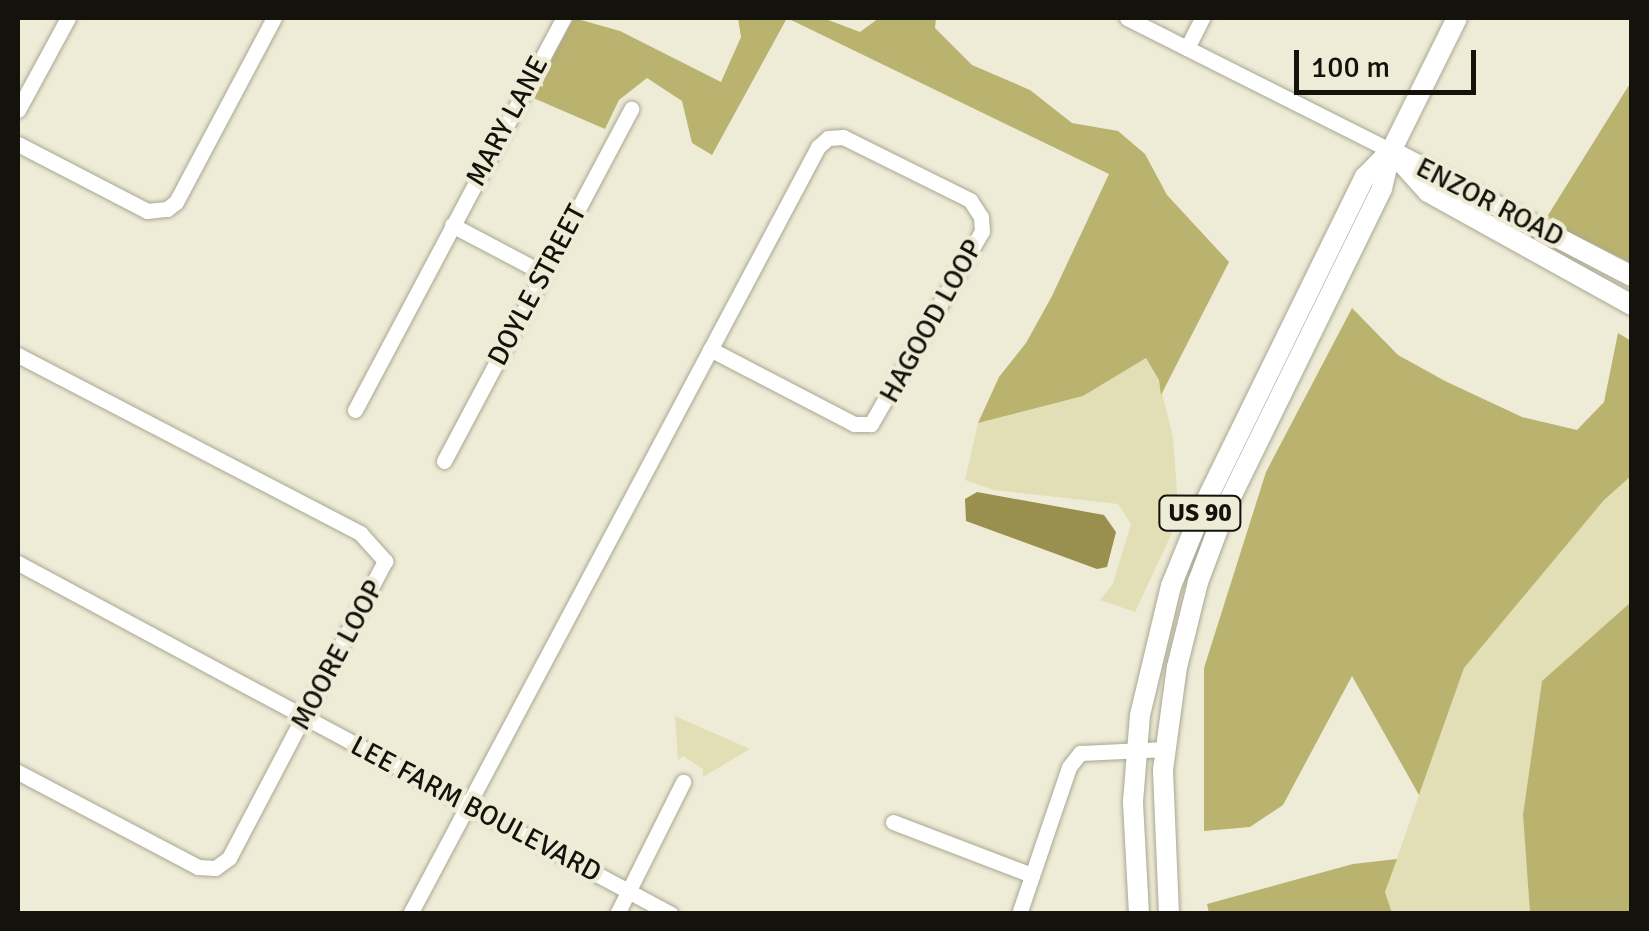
<!DOCTYPE html>
<style>
body{margin:0}
#map{position:relative;width:1649px;height:931px;overflow:hidden;background:#eeecd7;font-family:Signika,sans-serif}
div>[style]{position:absolute}
.green>*{inset:0;background:#e2deb5}
.forest>*{inset:0;background:#bab26f}
.water>*{inset:0;background:#99904f}
.roads{filter:drop-shadow(0 0 2px #a9a793) drop-shadow(0 0 2px #a9a793)}
.minor>*{height:15px;margin:-7.5px;padding:0 7.5px;transform-origin:7.5px;border-radius:7.5px;background:#fff}
.major>*{height:20px;margin:-10px;padding:0 10px;transform-origin:10px;border-radius:10px;background:#fff}
span{translate:-50% -50%;white-space:nowrap;text-align:center;line-height:1.15;-webkit-text-stroke:9px #eeecd7;paint-order:stroke}
.shield-label span{padding:2px 8px;background:#eeecd7;border:2px solid;border-radius:8px;-webkit-text-stroke-width:0}
.shield-label{font-size:25px;color:#13120b;font-weight:700}
.street-label{font-size:28px;color:#13120b}
.frame{position:absolute;inset:0;border:20px solid #13120b;pointer-events:none}
.scale{position:absolute;left:1294px;top:50px;width:182px;height:45px;box-sizing:border-box;border:5px solid #13120b;border-top:0;padding-left:12px;font-size:30px;line-height:35px;white-space:nowrap;color:#13120b;-webkit-text-stroke:8px #eeecd7;paint-order:stroke}
</style>
<div id="map">
<div class="green">
<i style="clip-path:polygon(1146px 358px,1159px 380px,1173px 438px,1179px 518px,1135px 612px,1100px 600px,1113px 584px,1131px 524px,1118px 504px,994px 490px,965px 480px,978px 423px,1083px 396px)"></i>
<i style="clip-path:polygon(1631px 476px,1631px 602px,1542px 681px,1523px 815px,1530px 913px,1392px 913px,1385px 892px,1464px 668px,1604px 500px)"></i>
<i style="clip-path:polygon(675px 716px,750px 749px,703px 777px,703px 769px,683px 756px,678px 760px)"></i>
</div>
<div class="forest">
<i style="clip-path:polygon(574px 18px,620px 31px,721px 82px,741px 37px,738px 18px,787px 18px,712px 155px,692px 143px,682px 101px,647px 78px,619px 100px,605px 129px,531px 97px)"></i>
<i style="clip-path:polygon(787px 18px,823px 18px,860px 32px,879px 18px,936px 18px,935px 28px,972px 65px,1030px 90px,1072px 123px,1118px 131px,1145px 154px,1167px 195px,1229px 262px,1161px 395px,1159px 380px,1146px 358px,1083px 396px,978px 423px,999px 377px,1026px 343px,1052px 296px,1109px 174px)"></i>
<i style="clip-path:polygon(1631px 82px,1631px 263px,1545px 220px)"></i>
<i style="clip-path:polygon(1352px 308px,1398px 355px,1445px 381px,1522px 417px,1577px 430px,1604px 402px,1618px 333px,1631px 341px,1631px 476px,1604px 500px,1464px 668px,1419px 795px,1352px 676px,1283px 805px,1250px 827px,1204px 831px,1204px 668px,1266px 472px)"></i>
<i style="clip-path:polygon(1631px 602px,1631px 913px,1530px 913px,1523px 815px,1542px 681px)"></i>
<i style="clip-path:polygon(1397px 859px,1385px 892px,1392px 913px,1209px 913px,1207px 904px,1353px 864px)"></i>
</div>
<div class="water">
<i style="clip-path:polygon(977px 492px,1104px 515px,1116px 532px,1107px 567px,1097px 569px,966px 521px,965px 499px)"></i>
</div>
<div class="roads">
<div class="minor">
<i style="left:1127px;top:18px;width:296px;rotate:26.7deg"></i>
<i style="left:1187px;top:48px;width:34px;rotate:-63deg"></i>
<i style="left:18px;top:110px;width:105px;rotate:-61.5deg"></i>
<i style="left:18px;top:144px;width:145px;rotate:27.4deg"></i>
<i style="left:147px;top:211px;width:20px;rotate:-6deg"></i>
<i style="left:167px;top:209px;width:11px;rotate:-38deg"></i>
<i style="left:176px;top:202px;width:208px;rotate:-62deg"></i>
<i style="left:452px;top:225px;width:103px;rotate:27.8deg"></i>
<i style="left:18px;top:355px;width:386px;rotate:27.5deg"></i>
<i style="left:360px;top:533px;width:38px;rotate:48deg"></i>
<i style="left:385px;top:561px;width:335px;rotate:117.7deg"></i>
<i style="left:229px;top:858px;width:17px;rotate:144deg"></i>
<i style="left:215px;top:868px;width:17px;rotate:-177deg"></i>
<i style="left:198px;top:867px;width:204px;rotate:-152.2deg"></i>
<i style="left:355px;top:410px;width:444px;rotate:-62deg"></i>
<i style="left:444px;top:461px;width:399px;rotate:-62deg"></i>
<i style="left:18px;top:563px;width:741px;rotate:28.26deg"></i>
<i style="left:893px;top:822px;width:149px;rotate:20.9deg"></i>
<i style="left:410px;top:914px;width:869px;rotate:-61.99deg"></i>
<i style="left:818px;top:147px;width:13px;rotate:-42deg"></i>
<i style="left:828px;top:138px;width:15px;rotate:-4deg"></i>
<i style="left:843px;top:137px;width:142px;rotate:26.4deg"></i>
<i style="left:970px;top:200px;width:20px;rotate:57deg"></i>
<i style="left:981px;top:217px;width:14px;rotate:86deg"></i>
<i style="left:982px;top:231px;width:223px;rotate:119.9deg"></i>
<i style="left:871px;top:424px;width:17px;rotate:180deg"></i>
<i style="left:854px;top:424px;width:162px;rotate:-152.5deg"></i>
<i style="left:617px;top:914px;width:148px;rotate:-63.4deg"></i>
<i style="left:1019px;top:914px;width:155px;rotate:-71.2deg"></i>
<i style="left:1069px;top:767px;width:18px;rotate:-52deg"></i>
<i style="left:1080px;top:753px;width:86px;rotate:-2.7deg"></i>
</div>
<div class="major">
<i style="left:1391px;top:151px;width:55px;rotate:47.9deg"></i>
<i style="left:1428px;top:192px;width:233px;rotate:29deg"></i>
<i style="left:1401px;top:156px;width:260px;rotate:27.5deg"></i>
<i style="left:1139px;top:914px;width:112px;rotate:-93.1deg"></i>
<i style="left:1133px;top:802px;width:87px;rotate:-85.4deg"></i>
<i style="left:1140px;top:715px;width:133px;rotate:-76.5deg"></i>
<i style="left:1171px;top:586px;width:85px;rotate:-67.9deg"></i>
<i style="left:1203px;top:507px;width:368px;rotate:-63.9deg"></i>
<i style="left:1365px;top:177px;width:35px;rotate:-46deg"></i>
<i style="left:1169px;top:914px;width:144px;rotate:-92.4deg"></i>
<i style="left:1163px;top:770px;width:104px;rotate:-82.3deg"></i>
<i style="left:1177px;top:667px;width:88px;rotate:-76.1deg"></i>
<i style="left:1198px;top:582px;width:82px;rotate:-69.4deg"></i>
<i style="left:1227px;top:505px;width:353px;rotate:-63.9deg"></i>
<i style="left:1382px;top:188px;width:38px;rotate:-76deg"></i>
<i style="left:1391px;top:151px;width:148px;rotate:-63.6deg"></i>
</div>
</div>
<div class="shield-label">
<span style="left:1200px;top:513px">US 90</span>
</div>
<div class="street-label">
<span style="left:507px;top:121px;rotate:-62deg">MARY LANE</span>
<span style="left:1490px;top:202px;rotate:27deg">ENZOR ROAD</span>
<span style="left:537px;top:285px;rotate:-62deg">DOYLE STREET</span>
<span style="left:931px;top:321px;rotate:-61deg">HAGOOD LOOP</span>
<span style="left:337px;top:655px;rotate:-62deg">MOORE LOOP</span>
<span style="left:476px;top:809px;rotate:28deg">LEE FARM BOULEVARD</span>
</div>
<div class="frame"></div>
<div class="scale">100 m</div>
</div>
